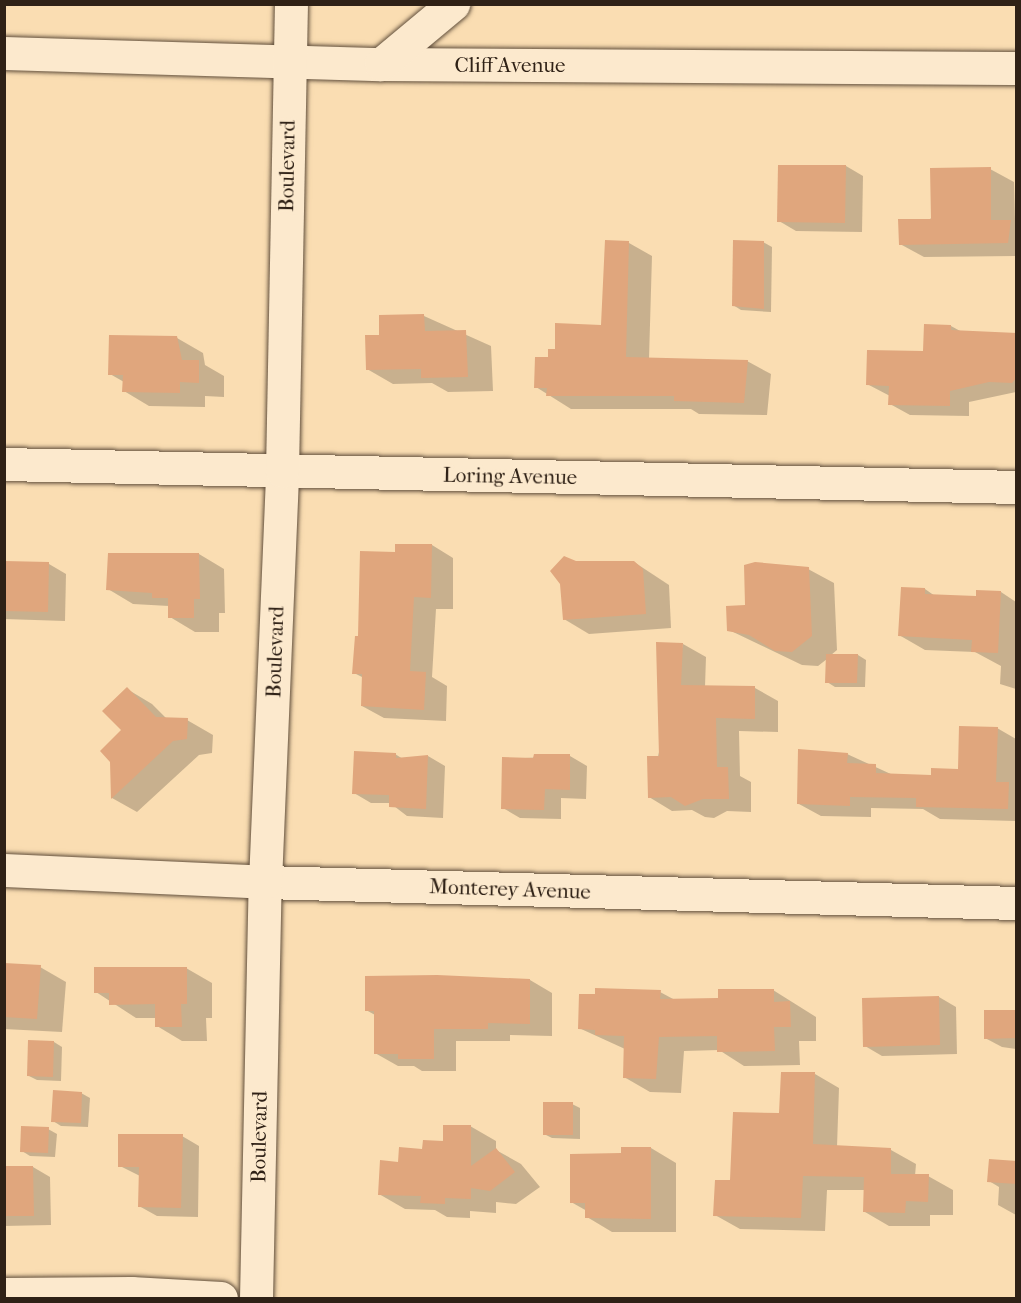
<!DOCTYPE html>
<style>
body{margin:0}
#map{position:relative;width:1021px;height:1303px;overflow:hidden;background:#faddb2;font-family:"IM FELL French Canon",serif}
div>[style]{position:absolute}
.shadow>*{inset:0;background:#0003}
.building>*{inset:0;background:#e0a67d}
.roads{filter:drop-shadow(0 0 2px #62503d) drop-shadow(0 0 2px #62503d)}
.minor>*{height:33px;margin:-16.5px;padding:0 16.5px;transform-origin:16.5px;border-radius:16.5px;background:#fce9cd}
span{translate:-50% -50%;white-space:nowrap;text-align:center;line-height:1.15;-webkit-text-stroke:6px #fce9cd;paint-order:stroke}
.street-label{font-size:21px;color:#2f2116}
.frame{position:absolute;inset:0;border:6px solid #2f2116;pointer-events:none}
</style>
<div id="map">
<div class="shadow">
<i style="clip-path:polygon(846px 166px,863px 176px,862px 232px,796px 231px,779px 221px)"></i>
<i style="clip-path:polygon(990px 169px,1014px 182px,1016px 256px,924px 257px,900px 244px)"></i>
<i style="clip-path:polygon(606px 241px,629px 243px,652px 256px,649px 359px,747px 361px,771px 374px,767px 415px,699px 414px,691px 409px,571px 409px,536px 387px,556px 351px,602px 326px)"></i>
<i style="clip-path:polygon(763px 242px,772px 247px,771px 312px,741px 310px,733px 305px)"></i>
<i style="clip-path:polygon(424px 316px,491px 346px,493px 391px,448px 392px,432px 383px,393px 384px,367px 369px)"></i>
<i style="clip-path:polygon(951px 326px,962px 332px,1016px 334px,1016px 392px,969px 402px,969px 416px,910px 415px,890px 404px,890px 396px,867px 384px,925px 353px)"></i>
<i style="clip-path:polygon(177px 338px,203px 353px,205px 365px,224px 376px,224px 397px,205px 396px,205px 407px,149px 406px,124px 391px,124px 382px,110px 374px)"></i>
<i style="clip-path:polygon(432px 545px,453px 558px,453px 609px,436px 609px,432px 677px,447px 686px,446px 721px,384px 718px,362px 706px,364px 678px,354px 673px,360px 638px,396px 553px)"></i>
<i style="clip-path:polygon(109px 554px,199px 554px,224px 569px,225px 613px,219px 613px,219px 632px,195px 632px,170px 617px,169px 606px,133px 604px,108px 589px)"></i>
<i style="clip-path:polygon(4px 562px,49px 564px,66px 574px,65px 621px,4px 619px)"></i>
<i style="clip-path:polygon(634px 562px,669px 585px,671px 628px,589px 634px,564px 619px,576px 563px)"></i>
<i style="clip-path:polygon(808px 569px,834px 583px,837px 650px,831px 655px,858px 655px,866px 660px,865px 687px,835px 687px,827px 682px,827px 659px,818px 666px,802px 665px,729px 630px,747px 606px)"></i>
<i style="clip-path:polygon(925px 589px,935px 596px,977px 597px,1001px 592px,1016px 602px,1016px 689px,1000px 684px,1001px 666px,975px 652px,925px 650px,899px 635px)"></i>
<i style="clip-path:polygon(683px 644px,706px 657px,705px 687px,755px 688px,778px 701px,778px 732px,739px 731px,740px 776px,751px 782px,751px 812px,727px 811px,714px 818px,705px 817px,692px 810px,672px 811px,649px 797px)"></i>
<i style="clip-path:polygon(127px 689px,152px 704px,167px 719px,187px 720px,213px 735px,212px 753px,199px 755px,137px 812px,112px 798px,111px 761px,123px 730px)"></i>
<i style="clip-path:polygon(997px 728px,1016px 739px,1016px 821px,940px 819px,923px 809px,871px 808px,871px 817px,821px 816px,799px 804px,847px 754px,893px 775px,932px 776px,959px 770px)"></i>
<i style="clip-path:polygon(395px 754px,403px 759px,428px 756px,445px 766px,443px 818px,407px 816px,390px 803px,371px 803px,354px 793px)"></i>
<i style="clip-path:polygon(570px 756px,587px 766px,586px 799px,561px 798px,561px 819px,520px 818px,503px 808px,504px 759px)"></i>
<i style="clip-path:polygon(4px 965px,40px 967px,66px 982px,62px 1032px,4px 1029px)"></i>
<i style="clip-path:polygon(186px 968px,212px 983px,212px 1018px,206px 1018px,207px 1041px,182px 1041px,157px 1026px,157px 1018px,136px 1018px,96px 992px)"></i>
<i style="clip-path:polygon(530px 980px,552px 993px,552px 1036px,510px 1035px,510px 1041px,456px 1041px,456px 1071px,422px 1071px,414px 1066px,398px 1066px,375px 1053px,375px 1015px,366px 1010px)"></i>
<i style="clip-path:polygon(773px 990px,816px 1017px,816px 1041px,799px 1041px,800px 1065px,744px 1066px,719px 1050px,684px 1051px,681px 1093px,650px 1092px,624px 1077px,625px 1049px,579px 1028px,660px 992px,675px 1000px,719px 1000px)"></i>
<i style="clip-path:polygon(939px 997px,956px 1007px,957px 1054px,882px 1056px,865px 1046px)"></i>
<i style="clip-path:polygon(1016px 1011px,1016px 1049px,1002px 1047px,985px 1038px)"></i>
<i style="clip-path:polygon(29px 1041px,54px 1042px,62px 1047px,61px 1081px,37px 1080px,29px 1076px)"></i>
<i style="clip-path:polygon(815px 1074px,839px 1088px,837px 1147px,891px 1150px,916px 1164px,915px 1176px,928px 1176px,953px 1190px,953px 1215px,930px 1215px,930px 1226px,889px 1226px,865px 1212px,865px 1190px,827px 1190px,825px 1231px,740px 1229px,715px 1215px,731px 1182px)"></i>
<i style="clip-path:polygon(81px 1093px,90px 1098px,88px 1127px,61px 1126px,53px 1121px)"></i>
<i style="clip-path:polygon(572px 1104px,580px 1108px,580px 1139px,552px 1138px,544px 1134px)"></i>
<i style="clip-path:polygon(470px 1126px,496px 1141px,496px 1150px,521px 1164px,540px 1187px,516px 1204px,496px 1202px,496px 1213px,470px 1211px,470px 1218px,447px 1217px,435px 1210px,405px 1209px,379px 1194px,400px 1164px)"></i>
<i style="clip-path:polygon(48px 1129px,57px 1134px,55px 1157px,30px 1156px,22px 1151px)"></i>
<i style="clip-path:polygon(182px 1136px,199px 1146px,198px 1217px,157px 1216px,139px 1206px,140px 1176px,120px 1166px)"></i>
<i style="clip-path:polygon(651px 1148px,676px 1163px,676px 1232px,612px 1232px,587px 1217px,587px 1211px,571px 1202px,622px 1155px)"></i>
<i style="clip-path:polygon(1016px 1162px,1016px 1215px,998px 1205px,999px 1187px,989px 1181px)"></i>
<i style="clip-path:polygon(33px 1167px,50px 1177px,51px 1225px,4px 1226px,4px 1168px)"></i>
</div>
<div class="building">
<i style="clip-path:polygon(778px 165px,846px 165px,845px 223px,777px 222px)"></i>
<i style="clip-path:polygon(991px 167px,991px 220px,1011px 220px,1008px 243px,899px 245px,898px 219px,931px 219px,930px 168px)"></i>
<i style="clip-path:polygon(605px 240px,629px 241px,626px 357px,748px 360px,744px 403px,674px 401px,674px 396px,546px 396px,547px 388px,534px 388px,535px 357px,548px 357px,548px 349px,555px 349px,555px 323px,601px 325px)"></i>
<i style="clip-path:polygon(733px 240px,764px 241px,764px 309px,732px 306px)"></i>
<i style="clip-path:polygon(424px 314px,425px 331px,466px 330px,468px 377px,421px 378px,421px 369px,366px 370px,365px 335px,379px 335px,379px 315px)"></i>
<i style="clip-path:polygon(924px 324px,951px 325px,951px 330px,1017px 333px,1017px 377px,1012px 383px,989px 382px,950px 391px,950px 406px,888px 405px,889px 386px,866px 385px,867px 350px,923px 351px)"></i>
<i style="clip-path:polygon(109px 335px,177px 336px,182px 360px,199px 360px,199px 383px,180px 382px,180px 393px,122px 392px,123px 375px,108px 375px)"></i>
<i style="clip-path:polygon(395px 544px,432px 544px,431px 598px,414px 597px,410px 671px,426px 672px,424px 710px,361px 706px,362px 674px,352px 674px,355px 636px,358px 636px,360px 551px,395px 552px)"></i>
<i style="clip-path:polygon(108px 553px,199px 553px,200px 599px,194px 599px,194px 618px,168px 618px,168px 598px,152px 598px,152px 593px,106px 590px)"></i>
<i style="clip-path:polygon(564px 556px,576px 561px,634px 561px,643px 569px,646px 614px,563px 620px,560px 584px,550px 571px)"></i>
<i style="clip-path:polygon(4px 561px,49px 562px,48px 612px,4px 611px)"></i>
<i style="clip-path:polygon(755px 562px,809px 567px,812px 636px,792px 652px,775px 651px,749px 635px,727px 631px,726px 606px,745px 605px,744px 565px)"></i>
<i style="clip-path:polygon(901px 587px,925px 588px,925px 594px,976px 596px,976px 590px,1001px 591px,998px 653px,971px 652px,972px 640px,898px 636px)"></i>
<i style="clip-path:polygon(656px 642px,683px 643px,681px 685px,755px 686px,755px 719px,716px 718px,717px 767px,728px 767px,729px 799px,703px 799px,685px 806px,671px 797px,648px 798px,647px 756px,659px 756px)"></i>
<i style="clip-path:polygon(826px 654px,858px 654px,857px 683px,825px 683px)"></i>
<i style="clip-path:polygon(127px 687px,156px 717px,188px 718px,187px 739px,173px 741px,111px 799px,110px 762px,100px 751px,121px 730px,102px 711px)"></i>
<i style="clip-path:polygon(959px 726px,998px 727px,996px 782px,1009px 782px,1008px 809px,916px 807px,916px 798px,850px 797px,850px 806px,797px 804px,798px 749px,848px 753px,847px 763px,876px 764px,876px 773px,931px 775px,931px 768px,958px 769px)"></i>
<i style="clip-path:polygon(354px 751px,396px 753px,396px 758px,428px 755px,426px 809px,389px 807px,389px 795px,352px 794px)"></i>
<i style="clip-path:polygon(534px 754px,570px 754px,570px 790px,545px 789px,544px 810px,501px 809px,502px 757px,533px 758px)"></i>
<i style="clip-path:polygon(4px 963px,41px 965px,37px 1019px,4px 1017px)"></i>
<i style="clip-path:polygon(94px 967px,187px 967px,187px 1004px,181px 1004px,182px 1027px,155px 1027px,155px 1004px,109px 1005px,109px 993px,94px 993px)"></i>
<i style="clip-path:polygon(437px 975px,530px 979px,530px 1024px,488px 1023px,488px 1029px,434px 1029px,434px 1059px,398px 1059px,398px 1054px,374px 1054px,374px 1011px,365px 1011px,365px 976px)"></i>
<i style="clip-path:polygon(595px 988px,661px 990px,660px 999px,718px 998px,718px 989px,774px 989px,774px 1002px,790px 1001px,791px 1027px,774px 1027px,775px 1051px,717px 1052px,717px 1036px,659px 1037px,656px 1079px,623px 1078px,624px 1036px,595px 1035px,595px 1030px,578px 1029px,579px 994px,595px 994px)"></i>
<i style="clip-path:polygon(939px 996px,940px 1045px,863px 1047px,862px 998px)"></i>
<i style="clip-path:polygon(984px 1010px,1017px 1010px,1017px 1038px,984px 1039px)"></i>
<i style="clip-path:polygon(28px 1040px,54px 1041px,53px 1077px,27px 1076px)"></i>
<i style="clip-path:polygon(781px 1072px,815px 1072px,813px 1144px,891px 1148px,891px 1174px,929px 1174px,928px 1202px,906px 1201px,905px 1213px,863px 1212px,864px 1177px,803px 1176px,801px 1218px,713px 1216px,715px 1180px,730px 1180px,733px 1112px,779px 1113px)"></i>
<i style="clip-path:polygon(53px 1090px,82px 1092px,81px 1123px,51px 1122px)"></i>
<i style="clip-path:polygon(543px 1102px,573px 1102px,573px 1135px,543px 1135px)"></i>
<i style="clip-path:polygon(443px 1125px,471px 1125px,471px 1166px,496px 1148px,515px 1172px,490px 1191px,471px 1188px,471px 1199px,445px 1198px,445px 1204px,420px 1203px,421px 1196px,378px 1195px,380px 1160px,398px 1162px,399px 1147px,422px 1149px,423px 1140px,443px 1141px)"></i>
<i style="clip-path:polygon(21px 1126px,49px 1127px,48px 1153px,20px 1152px)"></i>
<i style="clip-path:polygon(118px 1134px,183px 1134px,181px 1208px,138px 1207px,139px 1167px,118px 1167px)"></i>
<i style="clip-path:polygon(621px 1147px,651px 1147px,651px 1219px,585px 1218px,585px 1203px,570px 1203px,570px 1154px,621px 1153px)"></i>
<i style="clip-path:polygon(989px 1159px,1017px 1161px,1017px 1184px,987px 1182px)"></i>
<i style="clip-path:polygon(4px 1166px,33px 1166px,34px 1216px,4px 1216px)"></i>
</div>
<div class="roads">
<div class="minor">
<i style="left:4px;top:53px;width:377px;rotate:1.7deg"></i>
<i style="left:381px;top:64px;width:635px;rotate:0.36deg"></i>
<i style="left:381px;top:64px;width:94px;rotate:-39.8deg"></i>
<i style="left:4px;top:464px;width:1012px;rotate:1.3deg"></i>
<i style="left:4px;top:870px;width:261px;rotate:2.6deg"></i>
<i style="left:265px;top:882px;width:751px;rotate:1.6deg"></i>
<i style="left:4px;top:1294px;width:127px;rotate:-0.5deg"></i>
<i style="left:131px;top:1293px;width:90px;rotate:3.2deg"></i>
<i style="left:256px;top:1298px;width:416px;rotate:-88.8deg"></i>
<i style="left:265px;top:882px;width:411px;rotate:-87.6deg"></i>
<i style="left:282px;top:471px;width:467px;rotate:-88.9deg"></i>
</div>
</div>
<div class="street-label">
<span style="left:510px;top:65px">Cliff Avenue</span>
<span style="left:287px;top:166px;rotate:-89deg">Boulevard</span>
<span style="left:510px;top:476px;rotate:1deg">Loring Avenue</span>
<span style="left:275px;top:652px;rotate:-88deg">Boulevard</span>
<span style="left:510px;top:889px;rotate:2deg">Monterey Avenue</span>
<span style="left:259px;top:1137px;rotate:-89deg">Boulevard</span>
</div>
<div class="frame"></div>
</div>
